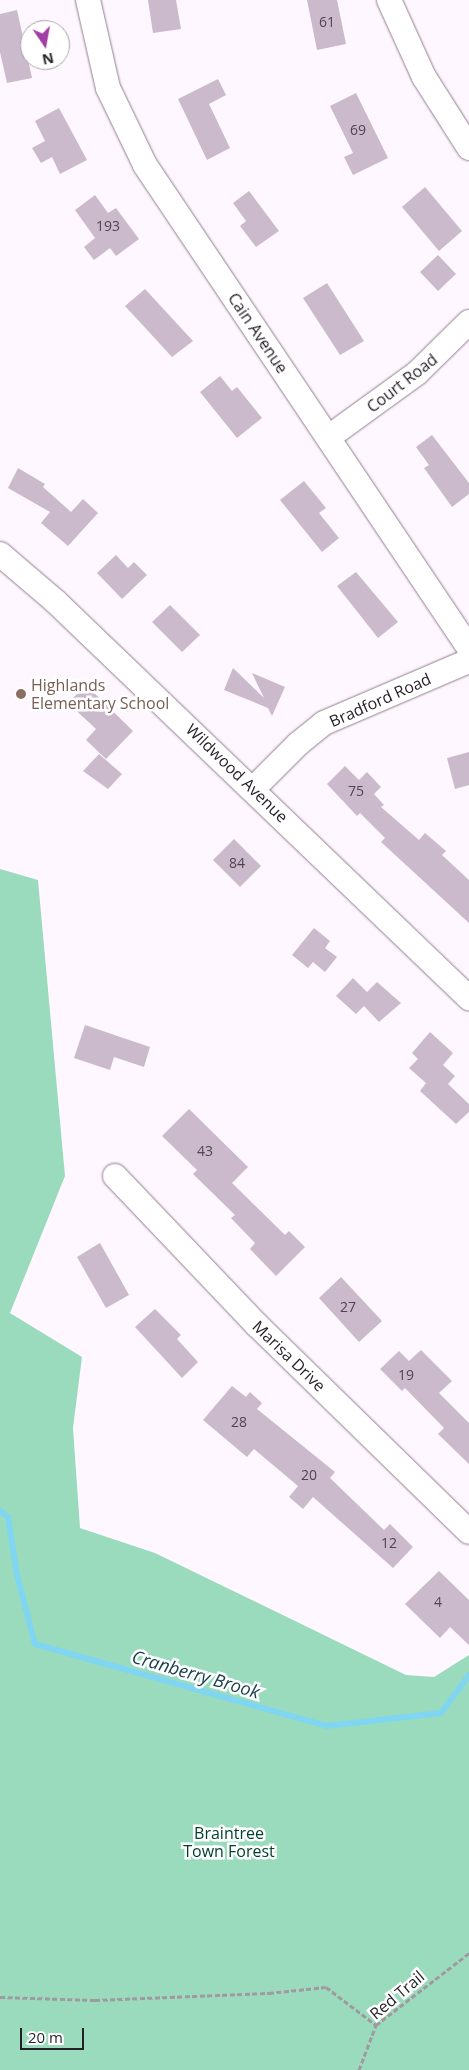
<!DOCTYPE html>
<style>
body{margin:0}
#map{position:relative;width:469px;height:2070px;overflow:hidden;background:#fff7ff;font-family:"Open Sans",sans-serif}
div>[style]{position:absolute}
.green>*{inset:0;background:#9bdbbd}
.stream>*{height:6px;margin:-3px;padding:0 3px;transform-origin:3px;border-radius:3px;background:#80d5f1}
.building>*{inset:0;background:#cbb9cc}
.path>*{height:3px;margin-top:-1.5px;transform-origin:0;background:repeating-linear-gradient(90deg,#a099a0 0 5px,transparent 0 7.5px)}
.roads{filter:drop-shadow(0 0 1px #907f90) drop-shadow(0 0 1px #907f90)}
.minor>*{height:24px;margin:-12px;padding:0 12px;transform-origin:12px;border-radius:12px;background:#fff}
.dots>*{width:14px;height:14px;translate:-50% -50%;box-sizing:border-box;border:2px solid #fff;border-radius:50%}
span{translate:-50% -50%;white-space:nowrap;text-align:center;line-height:1.15;-webkit-text-stroke:5px #fff;paint-order:stroke}
.number-label{font-size:14px;color:#4e4650}
.number-label span{-webkit-text-stroke-width:0}
.street-label{font-size:16px;color:#251f26}
.education-label{font-size:16px;color:#785e54}
.left{translate:0 -50%;text-align:left}
.park-label{font-size:16px;color:#00422c}
.water-label{font-size:18px;color:#153c48;font-style:italic}
.north{position:absolute;left:20px;top:20px;width:50px;height:50px;box-sizing:border-box;background:#fff;border:1px solid #a8a5a8;border-radius:50%;rotate:168deg;font-size:14px;font-weight:700;line-height:20px;text-align:center;color:#251f26}
.north::after{content:'';display:block;margin:auto;width:18px;height:22px;background:#a23ea4;clip-path:polygon(50% 0,100% 100%,50% 72%,0 100%)}
.scale{position:absolute;left:20px;top:2028px;width:64px;height:22px;box-sizing:border-box;border:2px solid #251f26;border-top:0;padding-left:6px;font-size:15px;line-height:18px;white-space:nowrap;color:#251f26;-webkit-text-stroke:4px #fff;paint-order:stroke}
</style>
<div id="map">
<div class="green">
<i style="clip-path:polygon(0 869px,38px 880px,65px 1176px,10px 1313px,82px 1357px,73px 1428px,80px 1528px,155px 1553px,406px 1675px,434px 1677px,469px 1655px,469px 2070px,0 2070px)"></i>
</div>
<div class="stream">
<i style="left:0;top:1511px;width:10px;rotate:37deg"></i>
<i style="left:8px;top:1517px;width:59px;rotate:81.2deg"></i>
<i style="left:17px;top:1575px;width:71px;rotate:75.4deg"></i>
<i style="left:35px;top:1644px;width:302px;rotate:15.7deg"></i>
<i style="left:326px;top:1726px;width:116px;rotate:-6.4deg"></i>
<i style="left:441px;top:1713px;width:47px;rotate:-53.6deg"></i>
</div>
<div class="building">
<i style="clip-path:polygon(148px 0,176px 0,181px 29px,153px 33px)"></i>
<i style="clip-path:polygon(307px 0,337px 0,346px 44px,317px 50px)"></i>
<i style="clip-path:polygon(17px 10px,32px 78px,7px 83px,0 52px,0 14px)"></i>
<i style="clip-path:polygon(218px 79px,226px 95px,209px 104px,230px 148px,207px 160px,178px 99px)"></i>
<i style="clip-path:polygon(356px 93px,388px 158px,353px 175px,344px 157px,353px 153px,330px 106px)"></i>
<i style="clip-path:polygon(59px 108px,87px 160px,60px 174px,52px 157px,41px 163px,32px 148px,45px 141px,35px 121px)"></i>
<i style="clip-path:polygon(425px 187px,462px 231px,439px 251px,402px 207px)"></i>
<i style="clip-path:polygon(249px 191px,279px 231px,256px 247px,240px 226px,246px 221px,233px 203px)"></i>
<i style="clip-path:polygon(95px 195px,108px 213px,116px 208px,139px 239px,116px 256px,110px 248px,94px 260px,84px 247px,95px 238px,75px 210px)"></i>
<i style="clip-path:polygon(438px 255px,456px 274px,438px 291px,420px 272px)"></i>
<i style="clip-path:polygon(327px 283px,364px 341px,340px 355px,303px 298px)"></i>
<i style="clip-path:polygon(145px 289px,193px 341px,172px 357px,125px 306px)"></i>
<i style="clip-path:polygon(220px 376px,232px 391px,237px 387px,262px 418px,237px 438px,200px 392px)"></i>
<i style="clip-path:polygon(432px 435px,469px 483px,469px 494px,452px 507px,424px 468px,429px 465px,416px 447px)"></i>
<i style="clip-path:polygon(18px 468px,45px 484px,43px 487px,71px 512px,83px 499px,98px 513px,68px 546px,41px 523px,50px 512px,8px 488px)"></i>
<i style="clip-path:polygon(304px 481px,326px 508px,319px 513px,339px 538px,322px 552px,280px 500px)"></i>
<i style="clip-path:polygon(116px 555px,128px 568px,134px 562px,147px 575px,122px 599px,97px 573px)"></i>
<i style="clip-path:polygon(356px 572px,398px 622px,378px 638px,337px 586px)"></i>
<i style="clip-path:polygon(170px 605px,200px 635px,182px 652px,152px 622px)"></i>
<i style="clip-path:polygon(233px 668px,264px 698px,252px 673px,285px 687px,272px 716px,268px 708px,224px 690px)"></i>
<i style="clip-path:polygon(86px 685px,133px 731px,106px 759px,86px 740px,96px 729px,68px 703px)"></i>
<i style="clip-path:polygon(469px 752px,469px 785px,455px 789px,447px 758px)"></i>
<i style="clip-path:polygon(99px 754px,122px 774px,108px 789px,83px 771px)"></i>
<i style="clip-path:polygon(345px 766px,359px 780px,367px 772px,381px 787px,374px 794px,384px 805px,381px 807px,419px 840px,425px 833px,446px 851px,442px 855px,469px 880px,469px 923px,381px 842px,385px 838px,360px 813px,357px 816px,327px 784px)"></i>
<i style="clip-path:polygon(234px 839px,261px 866px,240px 887px,213px 860px)"></i>
<i style="clip-path:polygon(314px 928px,330px 941px,325px 948px,337px 957px,325px 972px,313px 962px,308px 968px,292px 955px)"></i>
<i style="clip-path:polygon(353px 978px,367px 992px,377px 982px,401px 1003px,379px 1022px,364px 1006px,356px 1014px,336px 996px)"></i>
<i style="clip-path:polygon(85px 1025px,150px 1047px,144px 1067px,114px 1057px,110px 1070px,74px 1058px)"></i>
<i style="clip-path:polygon(430px 1032px,453px 1053px,443px 1065px,455px 1076px,448px 1084px,469px 1104px,469px 1112px,456px 1124px,420px 1091px,426px 1083px,409px 1068px,418px 1059px,412px 1053px)"></i>
<i style="clip-path:polygon(189px 1109px,248px 1167px,232px 1183px,285px 1235px,289px 1231px,305px 1247px,276px 1276px,250px 1249px,255px 1243px,231px 1218px,235px 1215px,193px 1174px,197px 1170px,162px 1136px)"></i>
<i style="clip-path:polygon(100px 1243px,129px 1295px,106px 1308px,77px 1257px)"></i>
<i style="clip-path:polygon(341px 1277px,382px 1321px,359px 1342px,319px 1298px)"></i>
<i style="clip-path:polygon(155px 1309px,181px 1335px,177px 1339px,198px 1362px,182px 1378px,135px 1327px)"></i>
<i style="clip-path:polygon(421px 1350px,452px 1381px,439px 1393px,469px 1423px,469px 1464px,438px 1434px,444px 1428px,405px 1388px,402px 1391px,380px 1369px,399px 1351px,409px 1361px)"></i>
<i style="clip-path:polygon(232px 1386px,246px 1397px,250px 1392px,262px 1403px,257px 1409px,335px 1472px,330px 1478px,384px 1530px,390px 1524px,413px 1547px,393px 1568px,313px 1497px,303px 1509px,289px 1497px,298px 1486px,254px 1449px,247px 1457px,203px 1420px)"></i>
<i style="clip-path:polygon(439px 1571px,469px 1600px,469px 1645px,450px 1627px,440px 1638px,405px 1604px)"></i>
</div>
<div class="path">
<i style="left:0;top:1997px;width:95px;rotate:1.8deg"></i>
<i style="left:95px;top:2000px;width:174px;rotate:-2.3deg"></i>
<i style="left:269px;top:1993px;width:57px;rotate:-6deg"></i>
<i style="left:326px;top:1987px;width:63px;rotate:37.2deg"></i>
<i style="left:359px;top:2070px;width:48px;rotate:-69.3deg"></i>
<i style="left:376px;top:2025px;width:118px;rotate:-37.7deg"></i>
</div>
<div class="roads">
<div class="minor">
<i style="left:88px;top:0;width:90px;rotate:77.2deg"></i>
<i style="left:108px;top:88px;width:85px;rotate:64.3deg"></i>
<i style="left:145px;top:165px;width:582px;rotate:56.15deg"></i>
<i style="left:389px;top:0;width:85px;rotate:65.6deg"></i>
<i style="left:424px;top:77px;width:84px;rotate:57.6deg"></i>
<i style="left:329px;top:437px;width:109px;rotate:-36deg"></i>
<i style="left:417px;top:373px;width:73px;rotate:-44.4deg"></i>
<i style="left:0;top:554px;width:72px;rotate:40.5deg"></i>
<i style="left:55px;top:601px;width:574px;rotate:43.8deg"></i>
<i style="left:253px;top:789px;width:64px;rotate:-45deg"></i>
<i style="left:298px;top:744px;width:33px;rotate:-39deg"></i>
<i style="left:324px;top:723px;width:158px;rotate:-23.2deg"></i>
<i style="left:115px;top:1176px;width:206px;rotate:46.4deg"></i>
<i style="left:257px;top:1325px;width:296px;rotate:44.3deg"></i>
</div>
</div>
<div class="dots">
<i style="left:21px;top:694px;background:#8d6e63"></i>
</div>
<div class="number-label">
<span style="left:327px;top:22px">61</span>
<span style="left:358px;top:130px">69</span>
<span style="left:108px;top:226px">193</span>
<span style="left:356px;top:791px">75</span>
<span style="left:237px;top:863px">84</span>
<span style="left:205px;top:1151px">43</span>
<span style="left:348px;top:1307px">27</span>
<span style="left:406px;top:1375px">19</span>
<span style="left:239px;top:1422px">28</span>
<span style="left:309px;top:1475px">20</span>
<span style="left:389px;top:1543px">12</span>
<span style="left:438px;top:1602px">4</span>
</div>
<div class="street-label">
<span style="left:258px;top:333px;rotate:56deg">Cain Avenue</span>
<span style="left:402px;top:383px;rotate:-38deg">Court Road</span>
<span style="left:380px;top:700px;rotate:-24deg">Bradford Road</span>
<span style="left:237px;top:773px;rotate:44deg">Wildwood Avenue</span>
<span style="left:289px;top:1356px;rotate:44deg">Marisa Drive</span>
<span style="left:397px;top:1995px;rotate:-40deg">Red Trail</span>
</div>
<div class="education-label">
<span class="left" style="left:31px;top:694px">Highlands<br>Elementary School</span>
</div>
<div class="park-label">
<span style="left:229px;top:1842px">Braintree<br>Town Forest</span>
</div>
<div class="water-label">
<span style="left:196px;top:1674px;rotate:16deg">Cranberry Brook</span>
</div>
<div class="north">N</div>
<div class="scale">20 m</div>
</div>
